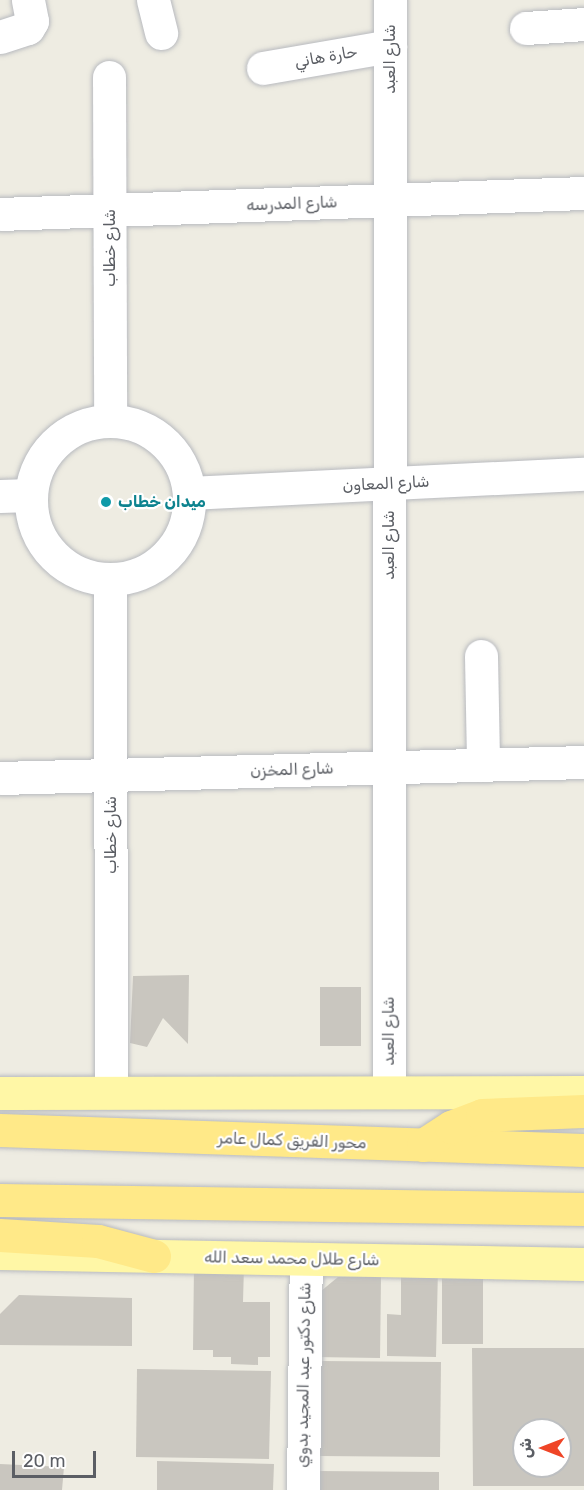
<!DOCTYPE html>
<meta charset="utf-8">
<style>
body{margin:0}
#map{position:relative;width:584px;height:1490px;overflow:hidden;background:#eeece2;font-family:Rubik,Cairo,sans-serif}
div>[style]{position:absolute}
.building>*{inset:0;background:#c9c6bf}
.roads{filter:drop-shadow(0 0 2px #b8babf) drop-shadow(0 0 2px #b8babf)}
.minor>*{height:33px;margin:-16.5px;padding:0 16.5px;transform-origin:16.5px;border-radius:16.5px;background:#fff}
.minor>.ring{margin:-16.5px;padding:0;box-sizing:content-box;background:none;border:33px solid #fff;border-radius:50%}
.major>*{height:33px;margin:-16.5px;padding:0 16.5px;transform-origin:16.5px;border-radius:16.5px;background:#fff7a6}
.highway>*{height:33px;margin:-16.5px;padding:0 16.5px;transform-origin:16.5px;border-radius:16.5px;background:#ffe988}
.dots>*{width:16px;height:16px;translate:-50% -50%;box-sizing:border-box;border:3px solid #fff;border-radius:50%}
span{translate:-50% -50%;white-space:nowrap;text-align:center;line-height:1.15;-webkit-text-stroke:4.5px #fff;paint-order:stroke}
.street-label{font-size:16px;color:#5b5e64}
.culture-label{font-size:16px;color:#0d838f;font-weight:700}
.left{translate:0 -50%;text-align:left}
.north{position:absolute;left:512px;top:1418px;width:60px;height:60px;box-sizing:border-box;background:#fff;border:2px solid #bdbfc1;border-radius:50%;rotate:270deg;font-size:16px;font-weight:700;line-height:24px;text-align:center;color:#5b5e64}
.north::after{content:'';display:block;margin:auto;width:21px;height:27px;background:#ef4527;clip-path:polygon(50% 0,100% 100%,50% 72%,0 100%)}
.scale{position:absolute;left:12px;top:1451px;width:84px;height:27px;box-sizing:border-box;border:3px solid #5b5e64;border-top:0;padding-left:8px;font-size:18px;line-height:21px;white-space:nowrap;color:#5b5e64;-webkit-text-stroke:4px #fff;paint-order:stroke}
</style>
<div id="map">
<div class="building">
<i style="clip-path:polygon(189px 975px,188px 1044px,163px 1018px,147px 1047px,130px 1043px,133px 976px)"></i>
<i style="clip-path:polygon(320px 987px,361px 987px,361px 1046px,320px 1046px)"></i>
<i style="clip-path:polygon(194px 1265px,244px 1266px,243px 1302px,270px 1302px,270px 1357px,258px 1357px,258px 1365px,231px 1364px,231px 1357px,213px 1357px,213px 1350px,193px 1350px)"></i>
<i style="clip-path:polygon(401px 1268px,438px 1268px,436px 1357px,387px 1356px,387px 1314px,401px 1315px)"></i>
<i style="clip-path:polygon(442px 1269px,483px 1269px,483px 1344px,442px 1344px)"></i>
<i style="clip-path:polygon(338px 1277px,381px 1277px,380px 1358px,314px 1357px,315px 1296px)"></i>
<i style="clip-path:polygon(19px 1295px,132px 1298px,132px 1346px,0 1345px,0 1314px)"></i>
<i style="clip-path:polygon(evenodd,472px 1348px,584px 1348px,584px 1486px,473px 1486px,472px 1348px,524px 1430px,560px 1430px,560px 1466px,524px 1466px,524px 1430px)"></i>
<i style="clip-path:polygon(320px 1361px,441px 1362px,440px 1457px,319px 1456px)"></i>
<i style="clip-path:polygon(137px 1369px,271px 1371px,269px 1459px,136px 1457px)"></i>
<i style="clip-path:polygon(157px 1461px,274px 1464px,273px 1490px,157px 1490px)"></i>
<i style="clip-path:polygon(0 1464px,64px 1467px,62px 1490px,0 1490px)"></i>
<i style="clip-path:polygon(317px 1471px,439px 1472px,439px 1490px,317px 1490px)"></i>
</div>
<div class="roads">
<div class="minor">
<i style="left:153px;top:0;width:34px;rotate:76deg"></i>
<i style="left:526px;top:28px;width:58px;rotate:-3.9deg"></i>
<i style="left:0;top:37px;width:29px;rotate:-18deg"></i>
<i style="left:28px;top:28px;width:8px;rotate:-60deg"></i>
<i style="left:32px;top:21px;width:21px;rotate:-101deg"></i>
<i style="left:263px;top:68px;width:129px;rotate:-9.8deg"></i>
<i style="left:109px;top:77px;width:343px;rotate:89.8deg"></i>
<i style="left:0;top:214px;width:584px;rotate:-2.06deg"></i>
<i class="ring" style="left:31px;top:421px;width:125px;height:125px"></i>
<i style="left:189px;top:493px;width:395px;rotate:-2.8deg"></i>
<i style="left:0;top:496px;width:30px;rotate:-2deg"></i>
<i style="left:110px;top:580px;width:510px;rotate:89.89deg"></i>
<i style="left:481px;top:656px;width:109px;rotate:88.9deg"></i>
<i style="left:0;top:778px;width:584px;rotate:-1.57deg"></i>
<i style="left:389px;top:1090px;width:1090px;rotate:-89.95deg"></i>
<i style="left:303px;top:1490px;width:230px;rotate:-89.3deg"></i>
</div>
<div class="major">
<i style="left:0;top:1093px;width:584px;rotate:-0.1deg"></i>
<i style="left:0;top:1253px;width:584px;rotate:1.08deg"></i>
</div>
<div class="highway">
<i style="left:0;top:1130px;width:584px;rotate:1.96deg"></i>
<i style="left:423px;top:1145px;width:33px;rotate:-33deg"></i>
<i style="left:451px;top:1127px;width:33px;rotate:-21deg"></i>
<i style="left:482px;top:1115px;width:102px;rotate:-2.2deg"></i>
<i style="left:0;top:1200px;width:584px;rotate:0.88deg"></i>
<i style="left:0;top:1235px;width:98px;rotate:3.5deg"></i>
<i style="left:98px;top:1241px;width:58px;rotate:15deg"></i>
</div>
</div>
<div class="dots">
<i style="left:106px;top:502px;background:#0f9aa8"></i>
</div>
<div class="street-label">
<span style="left:326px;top:57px;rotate:-10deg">حارة هاني</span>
<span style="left:390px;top:59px;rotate:-90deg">شارع العبد</span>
<span style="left:292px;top:204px;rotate:-2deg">شارع المدرسه</span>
<span style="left:110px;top:248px;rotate:-90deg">شارع خطاب</span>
<span style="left:386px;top:484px;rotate:-3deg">شارع المعاون</span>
<span style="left:389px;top:545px;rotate:-90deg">شارع العبد</span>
<span style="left:292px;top:770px;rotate:-2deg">شارع المخزن</span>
<span style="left:111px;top:835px;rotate:-90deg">شارع خطاب</span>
<span style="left:389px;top:1031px;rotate:-90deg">شارع العبد</span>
<span style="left:292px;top:1141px;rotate:2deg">محور الفريق كمال عامر</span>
<span style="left:292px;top:1259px;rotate:1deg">شارع طلال محمد سعد الله</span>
<span style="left:304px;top:1375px;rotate:-89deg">شارع دكتور عبد المجيد بدوي</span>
</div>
<div class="culture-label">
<span class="left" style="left:118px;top:502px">ميدان خطاب</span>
</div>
<div class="north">ش</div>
<div class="scale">20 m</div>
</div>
